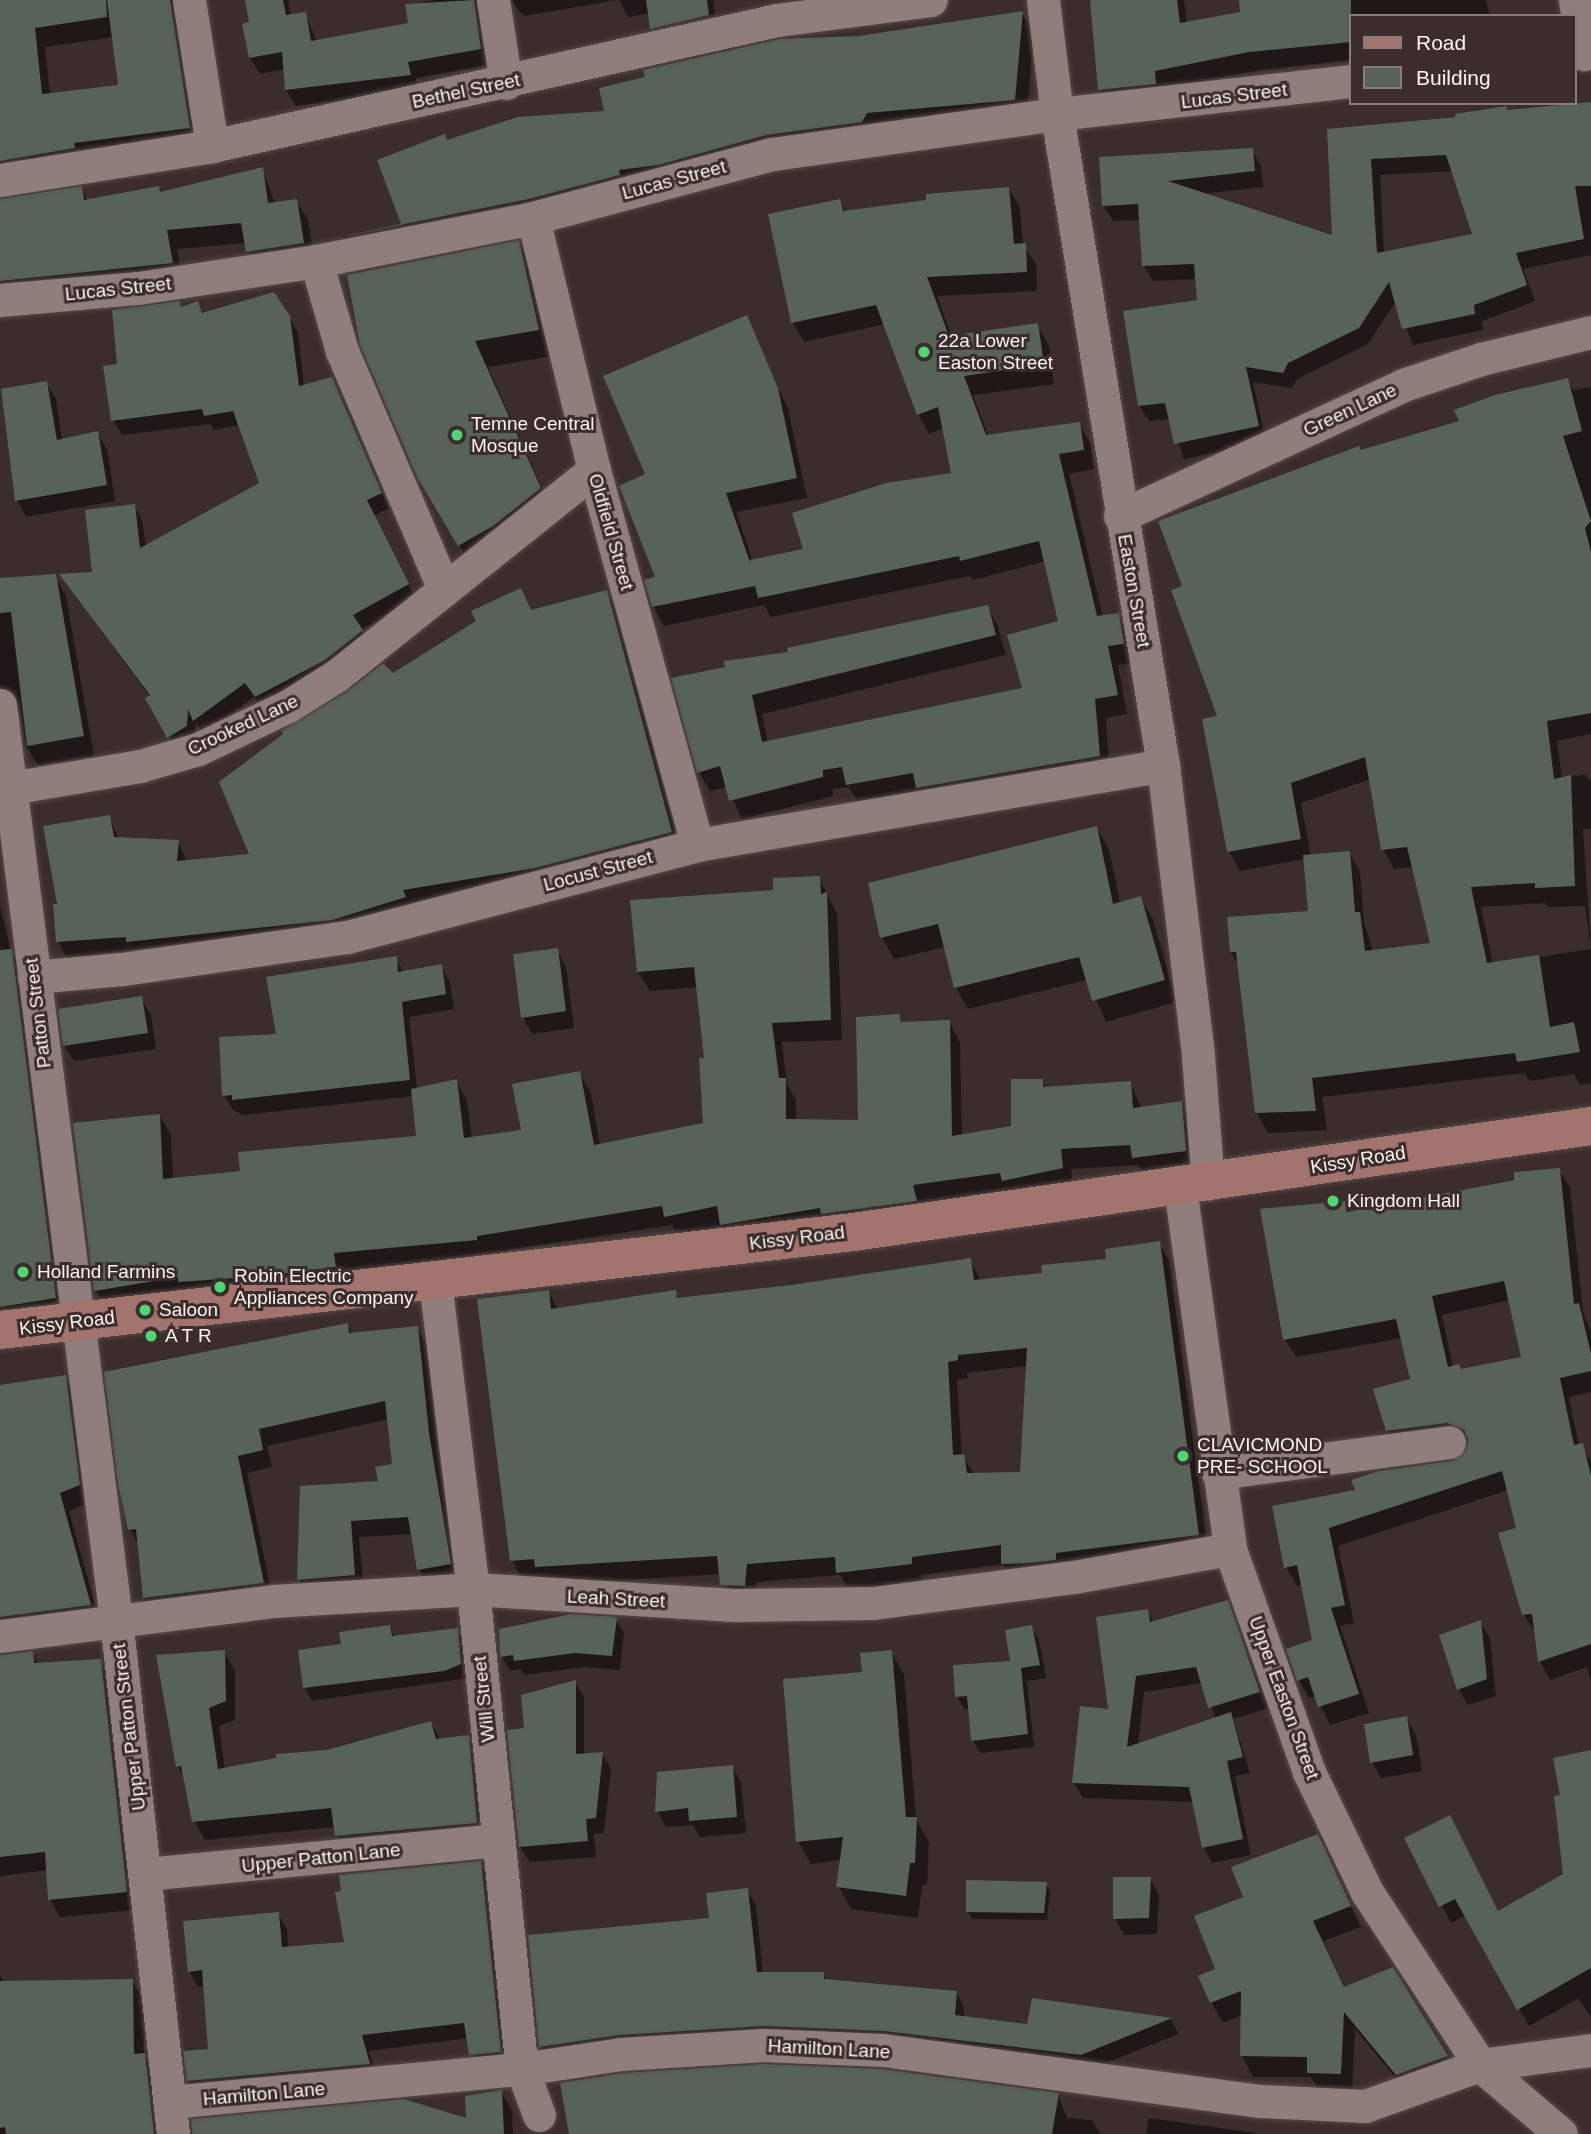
<!DOCTYPE html>
<style>
body{margin:0}
#map{position:relative;width:1591px;height:2134px;overflow:hidden;background:#3b2d2b;font-family:Arial,sans-serif}
div>[style]{position:absolute}
.shadow>*{inset:0;background:#0007}
.building>*{inset:0;background:#576359}
.roads{filter:drop-shadow(0 0 2px #564b49) drop-shadow(0 0 2px #564b49)}
.minor>*{height:33px;margin:-16.5px;padding:0 16.5px;transform-origin:16.5px;border-radius:16.5px;background:#8f7e7b}
.secondary>*{height:38px;margin:-19px;padding:0 19px;transform-origin:19px;border-radius:19px;background:#a3746e}
.dots>*{width:19px;height:19px;translate:-50% -50%;box-sizing:border-box;border:4px solid #3b2d2b;border-radius:50%}
span{translate:-50% -50%;white-space:nowrap;text-align:center;line-height:1.15;-webkit-text-stroke:6px #3b2d2b;paint-order:stroke}
.street-label{font-size:19px;color:#fbf1ef}
.poi-label{font-size:19px;color:#fbf1ef}
.left{translate:0 -50%;text-align:left}
.legend{position:absolute;left:1349px;top:14px;width:228px;height:91px;box-sizing:border-box;background:#3b2d2b;border:2px solid #887b79;margin:0;padding:9px 12px;list-style:none;font-size:21px;color:#fbf1ef}
.legend li{display:flex;align-items:center;gap:14px;height:35px}
.legend b{width:35px;border:2px solid #887b79}
</style>
<div id="map">
<div class="shadow">
<i style="clip-path:polygon(evenodd,0 0,187px 0,200px 148px,0 187px,0 0,114px 37px,120px 87px,50px 95px,45px 47px,114px 37px)"></i>
<i style="clip-path:polygon(246px 0,288px 0,291px 16px,305px 13px,317px 42px,411px 24px,407px 5px,436px 0,495px 0,489px 65px,416px 78px,419px 91px,296px 106px,286px 90px,285px 69px,260px 74px,250px 58px,245px 25px,252px 24px)"></i>
<i style="clip-path:polygon(509px 0,617px 0,524px 16px)"></i>
<i style="clip-path:polygon(619px 0,713px 0,715px 15px,658px 24px,651px 13px,628px 17px)"></i>
<i style="clip-path:polygon(1092px 0,1184px 0,1187px 23px,1242px 13px,1241px 0,1486px 0,1490px 16px,1351px 16px,1351px 60px,1260px 70px,1164px 89px,1110px 108px,1100px 90px)"></i>
<i style="clip-path:polygon(1022px 13px,1034px 34px,1026px 121px,879px 134px,354px 257px,342px 238px,403px 226px,379px 161px,447px 141px,607px 113px,724px 58px)"></i>
<i style="clip-path:polygon(evenodd,1591px 102px,1591px 255px,1523px 269px,1535px 301px,1482px 321px,1483px 330px,1413px 345px,1396px 301px,1368px 344px,1297px 379px,1292px 388px,1253px 382px,1266px 442px,1184px 459px,1170px 419px,1149px 421px,1139px 405px,1199px 302px,1197px 279px,1153px 281px,1144px 266px,1141px 220px,1113px 221px,1103px 205px,1101px 159px,1252px 150px,1261px 166px,1263px 187px,1201px 194px,1334px 238px,1328px 130px,1591px 102px,1453px 171px,1474px 235px,1384px 254px,1380px 175px,1453px 171px)"></i>
<i style="clip-path:polygon(262px 169px,275px 203px,296px 201px,308px 220px,314px 262px,259px 271px,246px 243px,177px 249px,183px 282px,0 306px,0 200px,81px 188px,88px 201px,158px 188px,161px 193px)"></i>
<i style="clip-path:polygon(1009px 189px,1020px 208px,1023px 245px,1036px 264px,1037px 291px,937px 296px,952px 337px,1037px 325px,1049px 345px,1054px 384px,973px 395px,989px 437px,1079px 424px,1090px 443px,1094px 469px,1069px 474px,1103px 617px,1118px 615px,1129px 634px,1134px 663px,1118px 665px,1127px 714px,1106px 718px,1110px 776px,859px 804px,849px 787px,833px 789px,833px 796px,742px 819px,727px 787px,710px 791px,699px 772px,673px 680px,987px 607px,998px 626px,1006px 655px,762px 714px,768px 743px,1024px 689px,1060px 622px,1046px 561px,973px 580px,969px 576px,771px 617px,764px 605px,664px 626px,653px 606px,657px 578px,647px 475px,746px 317px,788px 409px,807px 498px,736px 512px,753px 562px,805px 550px,953px 475px,944px 428px,929px 434px,918px 414px,885px 324px,804px 342px,793px 323px,770px 216px,840px 201px,846px 212px)"></i>
<i style="clip-path:polygon(518px 242px,533px 269px,552px 356px,488px 367px,554px 515px,474px 571px,420px 475px,362px 344px)"></i>
<i style="clip-path:polygon(179px 303px,182px 308px,198px 303px,204px 315px,289px 317px,298px 333px,304px 387px,331px 379px,340px 394px,389px 508px,374px 516px,416px 600px,361px 630px,370px 646px,265px 711px,254px 697px,203px 735px,196px 722px,195px 741px,177px 752px,150px 697px,62px 576px,94px 574px,134px 506px,142px 520px,146px 547px,261px 484px,240px 425px,214px 430px,210px 424px,122px 435px,113px 420px,119px 366px)"></i>
<i style="clip-path:polygon(evenodd,1568px 380px,1573px 390px,1591px 387px,1591px 734px,1557px 741px,1562px 779px,1585px 774px,1591px 781px,1591px 829px,1583px 829px,1591px 949px,1585px 906px,1548px 907px,1545px 903px,1481px 907px,1493px 964px,1591px 949px,1591px 1083px,1580px 1085px,1574px 1074px,1530px 1081px,1525px 1073px,1322px 1097px,1327px 1130px,1268px 1133px,1257px 1113px,1239px 965px,1231px 952px,1310px 912px,1305px 859px,1240px 871px,1229px 851px,1220px 718px,1184px 587px,1361px 452px,1461px 422px,1568px 380px,1371px 779px,1383px 849px,1394px 869px,1414px 867px,1432px 945px,1373px 952px,1364px 922px,1360px 872px,1349px 852px,1311px 856px,1301px 803px,1371px 779px)"></i>
<i style="clip-path:polygon(46px 383px,56px 399px,62px 440px,97px 433px,107px 449px,115px 501px,26px 517px,17px 500px)"></i>
<i style="clip-path:polygon(55px 576px,66px 596px,94px 756px,38px 765px,26px 746px,20px 710px,9px 705px,0 711px,0 580px)"></i>
<i style="clip-path:polygon(606px 592px,615px 608px,680px 848px,414px 914px,67px 958px,58px 942px,55px 905px,109px 817px,119px 839px,178px 841px,187px 862px,251px 856px,393px 675px,532px 612px)"></i>
<i style="clip-path:polygon(1097px 828px,1109px 849px,1120px 903px,1140px 898px,1153px 919px,1176px 1002px,1106px 1022px,1087px 980px,968px 1009px,956px 988px,945px 947px,894px 959px,882px 937px)"></i>
<i style="clip-path:polygon(819px 878px,837px 914px,842px 1040px,782px 1042px,787px 1084px,796px 1100px,796px 1121px,860px 1122px,898px 1016px,902px 1024px,949px 1022px,960px 1042px,962px 1136px,1013px 1127px,1042px 1081px,1047px 1089px,1130px 1083px,1142px 1109px,1181px 1103px,1193px 1123px,1196px 1170px,1145px 1178px,1138px 1165px,1071px 1169px,1073px 1188px,733px 1244px,723px 1227px,678px 1236px,672px 1225px,107px 1311px,96px 1291px,74px 1125px,160px 1116px,171px 1135px,173px 1179px,242px 1173px,418px 1138px,413px 1096px,243px 1115px,233px 1110px,224px 1095px,278px 1036px,396px 958px,404px 973px,441px 966px,450px 982px,454px 1009px,409px 1017px,417px 1089px,456px 1081px,467px 1100px,472px 1139px,523px 1132px,579px 1073px,591px 1093px,600px 1145px,705px 1124px,706px 1059px,698px 987px,650px 991px,638px 972px,775px 891px)"></i>
<i style="clip-path:polygon(0 905px,11px 952px,22px 970px,66px 1317px,0 1326px)"></i>
<i style="clip-path:polygon(557px 950px,566px 967px,574px 1028px,532px 1034px,523px 1017px)"></i>
<i style="clip-path:polygon(141px 998px,151px 1015px,156px 1049px,74px 1061px,64px 1045px)"></i>
<i style="clip-path:polygon(evenodd,1559px 1170px,1570px 1188px,1583px 1312px,1591px 1332px,1591px 1392px,1569px 1397px,1579px 1446px,1591px 1461px,1591px 1682px,1587px 1667px,1550px 1680px,1540px 1662px,1536px 1633px,1524px 1615px,1518px 1529px,1508px 1490px,1338px 1546px,1354px 1623px,1340px 1626px,1369px 1713px,1330px 1725px,1316px 1696px,1309px 1698px,1299px 1680px,1314px 1641px,1303px 1584px,1297px 1586px,1286px 1567px,1357px 1491px,1453px 1463px,1469px 1445px,1459px 1441px,1398px 1449px,1387px 1430px,1412px 1380px,1402px 1338px,1296px 1357px,1285px 1339px,1344px 1203px,1350px 1213px,1559px 1170px,1510px 1300px,1523px 1358px,1461px 1371px,1453px 1368px,1442px 1315px,1510px 1300px)"></i>
<i style="clip-path:polygon(evenodd,1159px 1243px,1169px 1261px,1208px 1553px,1013px 1582px,1003px 1564px,921px 1575px,922px 1582px,849px 1590px,840px 1575px,757px 1582px,755px 1603px,733px 1602px,721px 1574px,547px 1585px,522px 1579px,512px 1560px,548px 1292px,558px 1309px,675px 1292px,679px 1299px,792px 1286px,970px 1260px,981px 1281px,1044px 1274px,1108px 1261px,1159px 1243px,1027px 1366px,1021px 1474px,975px 1475px,962px 1456px,957px 1380px,968px 1378px,967px 1373px,1027px 1366px)"></i>
<i style="clip-path:polygon(347px 1325px,353px 1335px,417px 1328px,427px 1345px,438px 1452px,459px 1581px,429px 1586px,419px 1569px,413px 1534px,359px 1537px,364px 1592px,309px 1597px,299px 1580px,394px 1465px,389px 1419px,267px 1446px,272px 1467px,247px 1473px,273px 1600px,154px 1615px,144px 1598px,140px 1547px,130px 1530px,106px 1373px)"></i>
<i style="clip-path:polygon(65px 1377px,75px 1395px,89px 1503px,69px 1511px,100px 1623px,0 1640px,0 1389px)"></i>
<i style="clip-path:polygon(evenodd,1227px 1602px,1268px 1708px,1233px 1719px,1250px 1773px,1235px 1776px,1251px 1855px,1212px 1863px,1203px 1847px,1194px 1802px,1083px 1798px,1074px 1783px,1110px 1711px,1147px 1611px,1154px 1623px,1227px 1602px,1203px 1683px,1216px 1719px,1138px 1745px,1144px 1692px,1203px 1683px)"></i>
<i style="clip-path:polygon(615px 1619px,624px 1633px,620px 1670px,584px 1667px,524px 1675px,521px 1669px,510px 1671px,502px 1657px,501px 1630px)"></i>
<i style="clip-path:polygon(1480px 1622px,1490px 1638px,1496px 1696px,1468px 1705px,1459px 1689px)"></i>
<i style="clip-path:polygon(390px 1627px,395px 1637px,457px 1630px,464px 1643px,468px 1678px,312px 1701px,305px 1688px,343px 1645px)"></i>
<i style="clip-path:polygon(1031px 1627px,1039px 1640px,1046px 1678px,1027px 1681px,1034px 1747px,980px 1753px,973px 1740px,970px 1709px,964px 1709px,957px 1696px,1012px 1662px)"></i>
<i style="clip-path:polygon(224px 1652px,235px 1671px,235px 1720px,219px 1726px,225px 1770px,327px 1752px,431px 1723px,441px 1741px,468px 1737px,478px 1756px,487px 1841px,347px 1855px,335px 1827px,205px 1840px,194px 1821px,186px 1781px,178px 1767px)"></i>
<i style="clip-path:polygon(891px 1652px,904px 1674px,916px 1819px,929px 1842px,927px 1885px,922px 1885px,918px 1918px,851px 1909px,838px 1886px,841px 1860px,811px 1864px,798px 1841px,864px 1673px)"></i>
<i style="clip-path:polygon(32px 1653px,39px 1665px,100px 1660px,110px 1678px,136px 1910px,60px 1917px,50px 1899px,48px 1870px,0 1876px,0 1655px)"></i>
<i style="clip-path:polygon(575px 1682px,584px 1697px,584px 1755px,602px 1754px,611px 1769px,604px 1833px,594px 1834px,596px 1857px,530px 1862px,520px 1847px,526px 1729px)"></i>
<i style="clip-path:polygon(1406px 1718px,1416px 1735px,1422px 1771px,1381px 1778px,1372px 1762px)"></i>
<i style="clip-path:polygon(1591px 1752px,1591px 2017px,1578px 1999px,1529px 2026px,1466px 1915px,1451px 1923px,1407px 1839px,1498px 1912px,1565px 1875px,1562px 1797px)"></i>
<i style="clip-path:polygon(732px 1767px,741px 1783px,746px 1833px,700px 1837px,693px 1825px,666px 1827px,657px 1811px)"></i>
<i style="clip-path:polygon(1317px 1836px,1361px 1927px,1323px 1941px,1345px 1988px,1392px 1969px,1459px 2077px,1409px 2094px,1355px 2029px,1352px 2094px,1321px 2093px,1311px 2077px,1253px 2077px,1242px 2056px,1242px 2015px,1223px 2023px,1211px 2002px,1217px 1970px,1245px 1898px)"></i>
<i style="clip-path:polygon(480px 1863px,489px 1878px,509px 2067px,479px 2069px,468px 2038px,369px 2051px,378px 2079px,197px 2096px,188px 2081px,210px 2050px,205px 1986px,198px 1987px,189px 1971px,278px 1914px,287px 1929px,288px 1948px,346px 1944px)"></i>
<i style="clip-path:polygon(1150px 1879px,1159px 1895px,1157px 1934px,1124px 1935px,1115px 1918px)"></i>
<i style="clip-path:polygon(1046px 1884px,1050px 1891px,1047px 1920px,972px 1919px,967px 1911px)"></i>
<i style="clip-path:polygon(747px 1890px,756px 1905px,763px 1974px,823px 1973px,827px 1981px,956px 1992px,964px 2007px,964px 2018px,1029px 2026px,1033px 2000px,1171px 2020px,1179px 2034px,1090px 2069px,893px 2045px,549px 2061px,541px 2046px)"></i>
<i style="clip-path:polygon(0 1976px,4px 1982px,132px 1981px,144px 2000px,144px 2055px,155px 2075px,162px 2134px,0 2134px)"></i>
<i style="clip-path:polygon(501px 2092px,512px 2111px,513px 2134px,191px 2134px,192px 2121px,468px 2120px)"></i>
<i style="clip-path:polygon(1058px 2095px,1067px 2118px,1092px 2120px,1100px 2134px,570px 2134px)"></i>
<i style="clip-path:polygon(1149px 2118px,1255px 2133px,1256px 2134px,1146px 2134px)"></i>
</div>
<div class="building">
<i style="clip-path:polygon(0 0,106px 0,107px 17px,35px 28px,42px 94px,118px 85px,107px 0,170px 0,190px 128px,74px 143px,75px 148px,0 161px)"></i>
<i style="clip-path:polygon(245px 0,283px 0,286px 15px,306px 12px,311px 41px,408px 23px,405px 4px,474px 0,481px 49px,408px 62px,411px 75px,285px 90px,282px 52px,249px 58px,242px 24px,249px 22px)"></i>
<i style="clip-path:polygon(646px 0,707px 0,709px 15px,650px 29px)"></i>
<i style="clip-path:polygon(1090px 0,1177px 0,1180px 23px,1240px 12px,1239px 0,1351px 0,1351px 42px,1249px 52px,1155px 71px,1156px 84px,1098px 90px)"></i>
<i style="clip-path:polygon(1023px 11px,1015px 100px,867px 113px,862px 122px,767px 135px,658px 165px,619px 170px,620px 175px,529px 199px,340px 237px,401px 224px,377px 160px,445px 134px,447px 140px,518px 117px,604px 111px,599px 88px,645px 77px,643px 70px,780px 39px,859px 36px)"></i>
<i style="clip-path:polygon(evenodd,1591px 102px,1591px 186px,1575px 186px,1584px 239px,1516px 253px,1527px 285px,1474px 305px,1475px 314px,1402px 329px,1389px 282px,1359px 328px,1288px 363px,1283px 373px,1246px 367px,1259px 426px,1174px 444px,1165px 403px,1138px 406px,1123px 311px,1197px 300px,1194px 264px,1142px 266px,1138px 204px,1102px 206px,1099px 157px,1253px 148px,1255px 171px,1168px 181px,1332px 235px,1327px 129px,1455px 117px,1455px 114px,1507px 106px,1507px 110px,1591px 102px,1446px 155px,1472px 234px,1377px 253px,1371px 159px,1446px 155px)"></i>
<i style="clip-path:polygon(263px 167px,268px 203px,297px 199px,304px 243px,246px 252px,241px 223px,167px 230px,173px 263px,0 281px,0 199px,82px 186px,84px 200px,159px 186px,160px 192px)"></i>
<i style="clip-path:polygon(1009px 187px,1014px 244px,1026px 243px,1027px 272px,927px 277px,949px 336px,1038px 323px,1044px 364px,964px 376px,986px 435px,1080px 422px,1084px 450px,1059px 454px,1097px 616px,1119px 613px,1124px 644px,1108px 646px,1118px 695px,1095px 699px,1100px 756px,916px 788px,913px 773px,846px 785px,842px 767px,823px 770px,823px 777px,729px 801px,720px 766px,697px 773px,671px 678px,725px 667px,724px 661px,788px 652px,787px 648px,988px 605px,996px 635px,752px 695px,762px 742px,1022px 688px,1007px 635px,1058px 621px,1039px 541px,960px 561px,959px 556px,758px 598px,755px 586px,652px 607px,644px 580px,655px 577px,619px 486px,645px 474px,603px 376px,747px 315px,778px 388px,797px 478px,726px 493px,751px 565px,750px 560px,803px 549px,792px 513px,886px 483px,951px 473px,938px 407px,917px 415px,876px 305px,791px 323px,768px 214px,840px 199px,843px 211px,926px 200px,926px 194px)"></i>
<i style="clip-path:polygon(519px 240px,539px 330px,475px 341px,541px 488px,493px 526px,458px 546px,417px 477px,360px 345px,347px 275px)"></i>
<i style="clip-path:polygon(274px 292px,290px 316px,299px 386px,332px 377px,382px 493px,367px 500px,409px 584px,353px 615px,363px 630px,325px 660px,255px 697px,245px 683px,193px 721px,188px 709px,187px 726px,167px 738px,145px 698px,150px 695px,59px 574px,92px 572px,85px 510px,135px 504px,140px 548px,259px 483px,233px 411px,204px 416px,202px 409px,111px 421px,103px 366px,117px 364px,112px 310px,180px 301px,181px 307px,198px 301px,202px 313px)"></i>
<i style="clip-path:polygon(1568px 378px,1582px 431px,1563px 436px,1591px 521px,1585px 528px,1591px 552px,1591px 713px,1547px 721px,1554px 779px,1571px 775px,1575px 886px,1535px 888px,1535px 883px,1471px 887px,1487px 963px,1539px 955px,1550px 1027px,1574px 1022px,1580px 1052px,1517px 1062px,1515px 1053px,1312px 1078px,1316px 1111px,1255px 1113px,1236px 952px,1230px 952px,1227px 917px,1308px 911px,1303px 855px,1350px 851px,1355px 912px,1360px 912px,1365px 951px,1430px 943px,1407px 847px,1381px 850px,1365px 757px,1291px 783px,1301px 839px,1227px 852px,1202px 719px,1217px 716px,1171px 590px,1182px 586px,1158px 521px,1359px 446px,1361px 450px,1459px 421px,1454px 410px,1495px 395px)"></i>
<i style="clip-path:polygon(47px 381px,57px 440px,98px 431px,107px 485px,15px 501px,1px 389px)"></i>
<i style="clip-path:polygon(56px 574px,84px 736px,27px 746px,11px 612px,0 613px,0 578px)"></i>
<i style="clip-path:polygon(521px 588px,531px 610px,607px 590px,672px 832px,535px 868px,403px 890px,406px 897px,332px 920px,126px 942px,126px 937px,56px 942px,53px 904px,57px 904px,43px 826px,110px 815px,114px 837px,179px 840px,177px 861px,249px 854px,219px 782px,283px 734px,281px 731px,346px 692px,383px 663px,393px 673px,476px 621px,471px 611px)"></i>
<i style="clip-path:polygon(1097px 826px,1113px 904px,1141px 896px,1165px 980px,1092px 1001px,1079px 957px,954px 988px,938px 924px,880px 938px,868px 883px)"></i>
<i style="clip-path:polygon(820px 876px,821px 894px,827px 892px,831px 1020px,772px 1023px,779px 1078px,786px 1078px,786px 1119px,858px 1120px,856px 1017px,899px 1014px,901px 1022px,950px 1020px,952px 1136px,1011px 1126px,1011px 1079px,1043px 1079px,1043px 1087px,1131px 1081px,1133px 1108px,1182px 1101px,1186px 1151px,1132px 1158px,1130px 1145px,1061px 1149px,1063px 1168px,1002px 1181px,1000px 1173px,913px 1185px,917px 1201px,821px 1214px,820px 1208px,720px 1225px,717px 1206px,664px 1217px,662px 1206px,477px 1236px,477px 1240px,334px 1253px,336px 1267px,251px 1277px,178px 1282px,178px 1277px,94px 1291px,73px 1123px,160px 1114px,163px 1179px,240px 1171px,238px 1152px,416px 1136px,411px 1089px,457px 1079px,464px 1138px,521px 1130px,512px 1084px,580px 1071px,594px 1145px,703px 1123px,699px 1058px,704px 1058px,694px 967px,637px 972px,630px 900px,773px 890px,773px 878px)"></i>
<i style="clip-path:polygon(558px 948px,566px 1011px,521px 1018px,513px 954px)"></i>
<i style="clip-path:polygon(12px 949px,56px 1298px,0 1307px,0 950px)"></i>
<i style="clip-path:polygon(397px 956px,398px 972px,442px 964px,446px 994px,402px 1002px,410px 1080px,232px 1100px,232px 1095px,222px 1096px,219px 1037px,276px 1034px,266px 977px)"></i>
<i style="clip-path:polygon(142px 996px,148px 1033px,63px 1046px,58px 1009px)"></i>
<i style="clip-path:polygon(evenodd,1560px 1168px,1574px 1304px,1579px 1303px,1591px 1354px,1591px 1371px,1560px 1378px,1574px 1445px,1583px 1443px,1591px 1476px,1591px 1644px,1538px 1662px,1532px 1614px,1522px 1615px,1498px 1533px,1516px 1528px,1502px 1471px,1329px 1528px,1345px 1605px,1331px 1608px,1359px 1694px,1318px 1707px,1308px 1677px,1297px 1681px,1286px 1649px,1312px 1640px,1297px 1565px,1284px 1568px,1272px 1506px,1355px 1490px,1351px 1480px,1379px 1471px,1452px 1461px,1466px 1450px,1468px 1440px,1464px 1430px,1447px 1423px,1386px 1431px,1373px 1389px,1410px 1379px,1396px 1319px,1283px 1340px,1260px 1209px,1345px 1201px,1347px 1212px,1514px 1180px,1514px 1172px,1560px 1168px,1504px 1281px,1521px 1357px,1461px 1369px,1459px 1364px,1448px 1367px,1432px 1296px,1504px 1281px)"></i>
<i style="clip-path:polygon(evenodd,1160px 1241px,1199px 1535px,1056px 1553px,1056px 1560px,1029px 1563px,1001px 1564px,1001px 1545px,912px 1557px,912px 1564px,836px 1573px,835px 1557px,747px 1564px,745px 1586px,720px 1585px,717px 1556px,535px 1567px,534px 1559px,510px 1561px,477px 1299px,549px 1290px,551px 1309px,676px 1290px,677px 1298px,791px 1285px,971px 1258px,974px 1280px,1042px 1273px,1041px 1265px,1106px 1259px,1105px 1249px,1160px 1241px,1027px 1348px,1020px 1472px,967px 1473px,964px 1454px,953px 1455px,948px 1362px,958px 1360px,958px 1355px,1027px 1348px)"></i>
<i style="clip-path:polygon(348px 1323px,349px 1333px,418px 1326px,429px 1433px,451px 1564px,417px 1570px,408px 1517px,351px 1521px,355px 1575px,297px 1580px,300px 1486px,378px 1481px,375px 1467px,392px 1464px,385px 1401px,259px 1429px,263px 1450px,238px 1456px,264px 1583px,143px 1598px,136px 1529px,128px 1530px,118px 1484px,104px 1372px)"></i>
<i style="clip-path:polygon(66px 1375px,80px 1485px,60px 1493px,91px 1605px,0 1617px,0 1385px)"></i>
<i style="clip-path:polygon(1228px 1600px,1260px 1692px,1208px 1708px,1196px 1667px,1136px 1676px,1127px 1747px,1231px 1712px,1243px 1757px,1227px 1761px,1243px 1839px,1202px 1848px,1189px 1787px,1072px 1783px,1080px 1706px,1108px 1709px,1096px 1617px,1148px 1609px,1150px 1622px)"></i>
<i style="clip-path:polygon(571px 1614px,617px 1617px,612px 1656px,575px 1653px,514px 1661px,513px 1655px,500px 1657px,499px 1629px)"></i>
<i style="clip-path:polygon(1481px 1620px,1487px 1679px,1457px 1690px,1439px 1635px)"></i>
<i style="clip-path:polygon(390px 1625px,392px 1636px,458px 1628px,461px 1664px,444px 1671px,303px 1688px,298px 1650px,341px 1644px,339px 1632px)"></i>
<i style="clip-path:polygon(1032px 1625px,1040px 1665px,1021px 1668px,1028px 1734px,971px 1741px,967px 1696px,955px 1697px,953px 1665px,1010px 1661px,1005px 1630px)"></i>
<i style="clip-path:polygon(225px 1650px,226px 1701px,209px 1708px,218px 1769px,276px 1758px,276px 1754px,327px 1750px,431px 1721px,436px 1739px,469px 1735px,477px 1823px,335px 1836px,331px 1808px,192px 1822px,181px 1766px,176px 1767px,156px 1655px)"></i>
<i style="clip-path:polygon(892px 1650px,906px 1817px,917px 1817px,915px 1863px,910px 1863px,906px 1896px,836px 1887px,843px 1837px,796px 1842px,783px 1679px,862px 1672px,860px 1653px)"></i>
<i style="clip-path:polygon(33px 1651px,34px 1663px,101px 1659px,127px 1892px,48px 1900px,45px 1852px,0 1857px,0 1655px)"></i>
<i style="clip-path:polygon(576px 1680px,576px 1754px,603px 1752px,596px 1818px,586px 1819px,588px 1841px,519px 1847px,507px 1730px,524px 1728px,521px 1695px)"></i>
<i style="clip-path:polygon(1407px 1716px,1413px 1755px,1370px 1763px,1364px 1724px)"></i>
<i style="clip-path:polygon(1591px 1750px,1591px 1968px,1517px 2010px,1455px 1899px,1439px 1907px,1404px 1838px,1450px 1815px,1498px 1911px,1563px 1874px,1554px 1796px,1560px 1795px,1553px 1758px)"></i>
<i style="clip-path:polygon(733px 1765px,737px 1817px,689px 1821px,688px 1808px,655px 1812px,657px 1772px)"></i>
<i style="clip-path:polygon(1318px 1834px,1351px 1906px,1313px 1921px,1344px 1987px,1393px 1967px,1448px 2056px,1396px 2075px,1344px 2012px,1341px 2074px,1307px 2073px,1307px 2057px,1240px 2056px,1241px 1991px,1210px 2003px,1198px 1976px,1215px 1969px,1194px 1916px,1243px 1897px,1231px 1867px)"></i>
<i style="clip-path:polygon(481px 1861px,501px 2052px,469px 2055px,464px 2023px,362px 2035px,370px 2064px,187px 2081px,183px 2051px,208px 2049px,202px 1970px,188px 1972px,183px 1921px,279px 1912px,282px 1947px,344px 1942px,335px 1892px,341px 1891px,339px 1875px)"></i>
<i style="clip-path:polygon(1113px 1877px,1151px 1877px,1149px 1918px,1113px 1919px)"></i>
<i style="clip-path:polygon(966px 1880px,1047px 1882px,1044px 1913px,966px 1912px)"></i>
<i style="clip-path:polygon(748px 1888px,757px 1972px,824px 1972px,824px 1979px,957px 1991px,955px 2015px,1027px 2024px,1032px 1998px,1172px 2018px,1081px 2055px,884px 2031px,765px 2026px,620px 2035px,539px 2047px,528px 1935px,709px 1918px,706px 1893px)"></i>
<i style="clip-path:polygon(133px 1979px,134px 2054px,145px 2053px,154px 2134px,6px 2134px,5px 2127px,0 2128px,0 1981px)"></i>
<i style="clip-path:polygon(764px 2064px,881px 2069px,1059px 2093px,1052px 2134px,569px 2134px,560px 2083px,623px 2073px)"></i>
<i style="clip-path:polygon(502px 2090px,504px 2134px,192px 2134px,191px 2119px,404px 2099px,466px 2118px,465px 2096px)"></i>
</div>
<div class="roads">
<div class="minor">
<i style="left:189px;top:0;width:148px;rotate:81deg"></i>
<i style="left:493px;top:0;width:84px;rotate:81.1deg"></i>
<i style="left:1043px;top:0;width:115px;rotate:83deg"></i>
<i style="left:1057px;top:114px;width:660px;rotate:80.75deg"></i>
<i style="left:1163px;top:765px;width:293px;rotate:83.1deg"></i>
<i style="left:1198px;top:1056px;width:128px;rotate:85.5deg"></i>
<i style="left:1575px;top:0;width:55px;rotate:80.5deg"></i>
<i style="left:0;top:180px;width:215px;rotate:-9.1deg"></i>
<i style="left:212px;top:146px;width:579px;rotate:-12.57deg"></i>
<i style="left:777px;top:20px;width:155px;rotate:-7.4deg"></i>
<i style="left:533px;top:218px;width:259px;rotate:76.4deg"></i>
<i style="left:594px;top:470px;width:389px;rotate:74.6deg"></i>
<i style="left:316px;top:261px;width:94px;rotate:73.9deg"></i>
<i style="left:342px;top:351px;width:259px;rotate:66.8deg"></i>
<i style="left:0;top:300px;width:139px;rotate:-5deg"></i>
<i style="left:138px;top:288px;width:180px;rotate:-8.6deg"></i>
<i style="left:316px;top:261px;width:221px;rotate:-11.2deg"></i>
<i style="left:533px;top:218px;width:247px;rotate:-15deg"></i>
<i style="left:772px;top:154px;width:288px;rotate:-8deg"></i>
<i style="left:1057px;top:114px;width:296px;rotate:-6.4deg"></i>
<i style="left:1120px;top:516px;width:312px;rotate:-24.8deg"></i>
<i style="left:1403px;top:385px;width:82px;rotate:-18.4deg"></i>
<i style="left:1481px;top:359px;width:113px;rotate:-13.8deg"></i>
<i style="left:0;top:705px;width:921px;rotate:82.77deg"></i>
<i style="left:116px;top:1619px;width:518px;rotate:83.68deg"></i>
<i style="left:10px;top:788px;width:132px;rotate:-9.6deg"></i>
<i style="left:140px;top:766px;width:60px;rotate:-16.3deg"></i>
<i style="left:198px;top:749px;width:100px;rotate:-25.5deg"></i>
<i style="left:288px;top:706px;width:57px;rotate:-32deg"></i>
<i style="left:336px;top:676px;width:330px;rotate:-38.6deg"></i>
<i style="left:34px;top:977px;width:88px;rotate:-5.2deg"></i>
<i style="left:122px;top:969px;width:227px;rotate:-8.1deg"></i>
<i style="left:347px;top:937px;width:362px;rotate:-14.7deg"></i>
<i style="left:697px;top:845px;width:473px;rotate:-9.7deg"></i>
<i style="left:1180px;top:1187px;width:365px;rotate:82.1deg"></i>
<i style="left:1230px;top:1549px;width:237px;rotate:70.5deg"></i>
<i style="left:1309px;top:1772px;width:133px;rotate:64.2deg"></i>
<i style="left:1367px;top:1892px;width:207px;rotate:56.8deg"></i>
<i style="left:1480px;top:2065px;width:106px;rotate:40.4deg"></i>
<i style="left:435px;top:1281px;width:310px;rotate:83deg"></i>
<i style="left:473px;top:1589px;width:482px;rotate:84.2deg"></i>
<i style="left:522px;top:2069px;width:49px;rotate:69.7deg"></i>
<i style="left:1218px;top:1473px;width:233px;rotate:-7.6deg"></i>
<i style="left:0;top:1636px;width:275px;rotate:-7.3deg"></i>
<i style="left:273px;top:1601px;width:200px;rotate:-3.4deg"></i>
<i style="left:473px;top:1589px;width:265px;rotate:3.5deg"></i>
<i style="left:738px;top:1605px;width:135px;rotate:-0.8deg"></i>
<i style="left:873px;top:1603px;width:203px;rotate:-7.4deg"></i>
<i style="left:1074px;top:1577px;width:158px;rotate:-10.2deg"></i>
<i style="left:145px;top:1874px;width:354px;rotate:-5.5deg"></i>
<i style="left:170px;top:2102px;width:354px;rotate:-5.4deg"></i>
<i style="left:522px;top:2069px;width:100px;rotate:-8.6deg"></i>
<i style="left:621px;top:2054px;width:143px;rotate:-3.6deg"></i>
<i style="left:764px;top:2045px;width:119px;rotate:2.4deg"></i>
<i style="left:883px;top:2050px;width:381px;rotate:7.7deg"></i>
<i style="left:1261px;top:2101px;width:104px;rotate:2.8deg"></i>
<i style="left:1365px;top:2106px;width:122px;rotate:-19.6deg"></i>
<i style="left:1480px;top:2065px;width:112px;rotate:-7.7deg"></i>
</div>
<div class="secondary">
<i style="left:0;top:1330px;width:859px;rotate:-6.55deg"></i>
<i style="left:853px;top:1232px;width:746px;rotate:-8.17deg"></i>
</div>
</div>
<div class="dots">
<i style="left:924px;top:352px;background:#4fd675"></i>
<i style="left:457px;top:435px;background:#4fd675"></i>
<i style="left:1333px;top:1201px;background:#4fd675"></i>
<i style="left:23px;top:1272px;background:#4fd675"></i>
<i style="left:220px;top:1287px;background:#4fd675"></i>
<i style="left:145px;top:1310px;background:#4fd675"></i>
<i style="left:151px;top:1336px;background:#4fd675"></i>
<i style="left:1183px;top:1456px;background:#4fd675"></i>
</div>
<div class="street-label">
<span style="left:466px;top:91px;rotate:-12deg">Bethel Street</span>
<span style="left:1234px;top:96px;rotate:-7deg">Lucas Street</span>
<span style="left:674px;top:180px;rotate:-15deg">Lucas Street</span>
<span style="left:118px;top:289px;rotate:-6deg">Lucas Street</span>
<span style="left:1350px;top:410px;rotate:-25deg">Green Lane</span>
<span style="left:611px;top:532px;rotate:74deg">Oldfield Street</span>
<span style="left:1134px;top:591px;rotate:80deg">Easton Street</span>
<span style="left:243px;top:725px;rotate:-25deg">Crooked Lane</span>
<span style="left:598px;top:871px;rotate:-15deg">Locust Street</span>
<span style="left:38px;top:1013px;rotate:-97deg">Patton Street</span>
<span style="left:1358px;top:1160px;rotate:-9deg">Kissy Road</span>
<span style="left:797px;top:1238px;rotate:-7deg">Kissy Road</span>
<span style="left:67px;top:1323px;rotate:-7deg">Kissy Road</span>
<span style="left:616px;top:1599px;rotate:3deg">Leah Street</span>
<span style="left:1284px;top:1698px;rotate:70deg">Upper Easton Street</span>
<span style="left:484px;top:1699px;rotate:-96deg">Will Street</span>
<span style="left:129px;top:1727px;rotate:-97deg">Upper Patton Street</span>
<span style="left:321px;top:1858px;rotate:-6deg">Upper Patton Lane</span>
<span style="left:829px;top:2049px;rotate:3deg">Hamilton Lane</span>
<span style="left:264px;top:2094px;rotate:-5deg">Hamilton Lane</span>
</div>
<div class="poi-label">
<span class="left" style="left:938px;top:352px">22a Lower<br>Easton Street</span>
<span class="left" style="left:471px;top:435px">Temne Central<br>Mosque</span>
<span class="left" style="left:1347px;top:1201px">Kingdom Hall</span>
<span class="left" style="left:37px;top:1272px">Holland Farmins</span>
<span class="left" style="left:234px;top:1287px">Robin Electric<br>Appliances Company</span>
<span class="left" style="left:159px;top:1310px">Saloon</span>
<span class="left" style="left:165px;top:1336px">A T R</span>
<span class="left" style="left:1197px;top:1456px">CLAVICMOND<br>PRE- SCHOOL</span>
</div>
<ul class="legend">
<li><b style="height:9px;background:#a3746e"></b>Road</li>
<li><b style="height:19px;background:#576359"></b>Building</li>
</ul>
</div>
